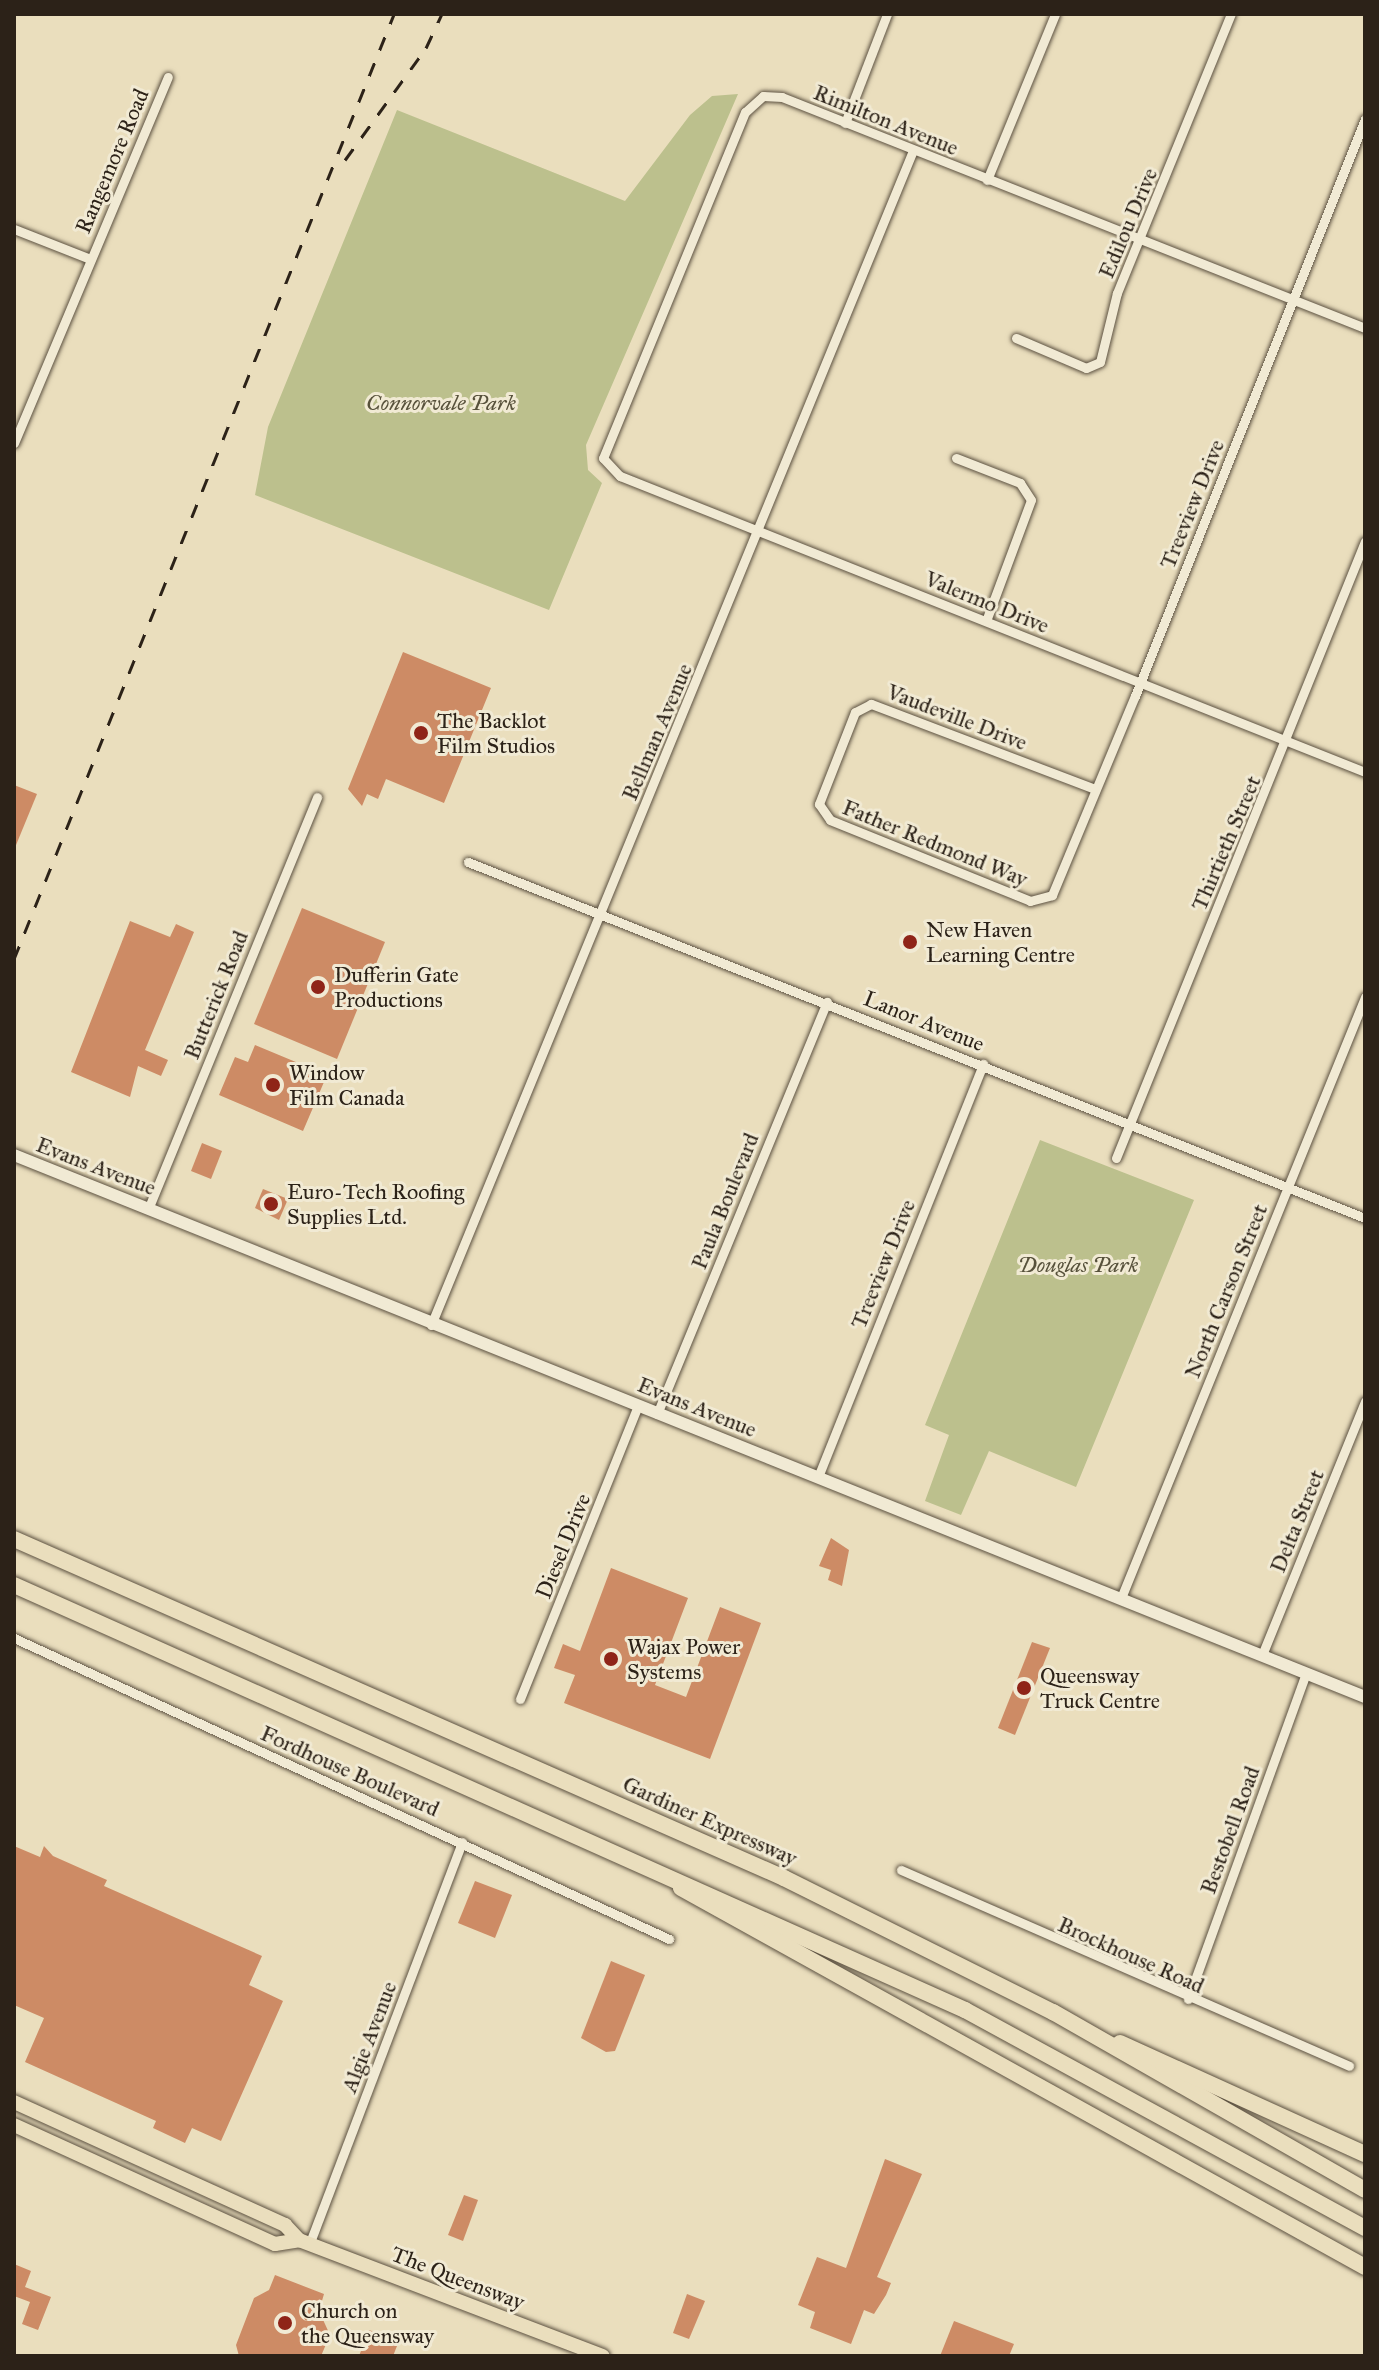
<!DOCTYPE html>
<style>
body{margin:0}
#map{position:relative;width:1379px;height:2370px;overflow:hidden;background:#eadebd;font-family:"IM FELL Great Primer",serif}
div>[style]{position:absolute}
.green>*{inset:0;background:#bcc08d}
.building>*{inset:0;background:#cd8b65}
.roads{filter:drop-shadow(0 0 2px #5c5141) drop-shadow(0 0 2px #5c5141)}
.street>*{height:9px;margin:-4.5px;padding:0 4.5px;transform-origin:4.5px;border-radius:4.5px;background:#f1ead4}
.secondary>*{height:12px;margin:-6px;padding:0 6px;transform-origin:6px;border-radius:6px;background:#f1ead4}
.primary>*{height:14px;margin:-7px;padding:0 7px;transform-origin:7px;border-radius:7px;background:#eadebd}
.highway>*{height:16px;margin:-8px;padding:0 8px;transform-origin:8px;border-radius:8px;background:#eadebd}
.rail>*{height:3px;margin-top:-1.5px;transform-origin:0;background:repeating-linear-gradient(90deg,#2c2218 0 14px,transparent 0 28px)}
.dots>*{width:22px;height:22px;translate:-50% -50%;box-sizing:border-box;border:4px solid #f1ead4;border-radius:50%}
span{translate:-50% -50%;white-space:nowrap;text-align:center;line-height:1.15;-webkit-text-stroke:6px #f1ead4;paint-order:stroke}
.street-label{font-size:22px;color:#2c2218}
.park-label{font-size:22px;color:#57513b;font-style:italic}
.poi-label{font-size:22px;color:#2c2218}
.left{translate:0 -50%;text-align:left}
.frame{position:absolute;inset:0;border:16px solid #2c2218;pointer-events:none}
</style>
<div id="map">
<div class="green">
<i style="clip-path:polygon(738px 94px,586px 445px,588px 470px,602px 483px,549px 610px,255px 495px,268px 427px,397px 110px,625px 201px,690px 115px,712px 96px)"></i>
<i style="clip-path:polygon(1040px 1140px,1194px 1200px,1076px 1487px,989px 1451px,961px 1515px,925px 1501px,949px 1435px,925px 1425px)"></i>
</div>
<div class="building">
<i style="clip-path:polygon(403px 652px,491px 688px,444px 803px,386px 779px,378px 799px,367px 794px,362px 806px,348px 789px)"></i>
<i style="clip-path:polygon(14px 785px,37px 794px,14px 850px)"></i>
<i style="clip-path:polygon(302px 908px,385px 942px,337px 1059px,254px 1024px)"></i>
<i style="clip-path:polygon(130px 921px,170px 937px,176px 924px,194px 932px,145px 1050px,168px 1060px,161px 1076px,138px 1066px,130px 1097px,71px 1072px)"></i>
<i style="clip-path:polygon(255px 1045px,327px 1075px,303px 1131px,219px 1095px,235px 1057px,248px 1062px)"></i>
<i style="clip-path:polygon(202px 1143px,222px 1151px,211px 1179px,191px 1171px)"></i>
<i style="clip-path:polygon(263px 1189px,288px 1199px,279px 1220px,255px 1208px)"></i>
<i style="clip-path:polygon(831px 1538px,849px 1550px,842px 1586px,828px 1580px,831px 1570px,819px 1566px)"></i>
<i style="clip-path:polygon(611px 1568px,688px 1598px,655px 1685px,686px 1697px,720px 1607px,761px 1623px,710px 1759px,564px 1703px,575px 1675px,554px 1668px,563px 1644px,580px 1651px)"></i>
<i style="clip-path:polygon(1032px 1642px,1050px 1648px,1015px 1735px,998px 1728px)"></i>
<i style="clip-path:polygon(14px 1846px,40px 1857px,44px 1846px,53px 1856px,107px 1880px,104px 1886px,262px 1956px,249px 1985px,283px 2001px,221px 2141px,192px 2128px,185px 2143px,153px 2128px,156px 2121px,25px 2062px,44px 2018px,14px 2005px)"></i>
<i style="clip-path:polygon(475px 1881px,512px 1895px,495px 1938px,458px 1923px)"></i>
<i style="clip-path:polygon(611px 1961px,645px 1975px,615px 2051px,606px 2052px,581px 2038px)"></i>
<i style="clip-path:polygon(885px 2159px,922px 2174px,877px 2277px,891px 2283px,886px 2295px,874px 2314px,864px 2310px,851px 2344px,810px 2328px,815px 2312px,798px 2305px,817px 2257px,846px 2268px)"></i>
<i style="clip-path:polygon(464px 2195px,478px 2200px,463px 2241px,448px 2235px)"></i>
<i style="clip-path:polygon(14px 2264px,31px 2271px,25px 2287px,51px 2297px,38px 2330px,22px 2324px,30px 2302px,14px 2296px)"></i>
<i style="clip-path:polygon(275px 2275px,324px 2294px,319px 2311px,330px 2335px,321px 2356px,239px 2356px,236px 2345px,254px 2298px,269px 2290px)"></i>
<i style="clip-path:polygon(687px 2294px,705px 2301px,689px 2339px,673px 2333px)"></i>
<i style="clip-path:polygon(954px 2321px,1014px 2344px,1009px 2356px,940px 2356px)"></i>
<i style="clip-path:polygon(369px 2330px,399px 2341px,393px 2356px,359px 2356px)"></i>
</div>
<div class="roads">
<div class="street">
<i style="left:845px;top:123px;width:117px;rotate:-68.9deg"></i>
<i style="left:987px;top:180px;width:179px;rotate:-67.7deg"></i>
<i style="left:14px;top:229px;width:82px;rotate:21.5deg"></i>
<i style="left:1365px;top:328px;width:627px;rotate:-158.39deg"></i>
<i style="left:782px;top:97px;width:19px;rotate:-177deg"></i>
<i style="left:763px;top:96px;width:24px;rotate:138deg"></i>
<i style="left:745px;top:112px;width:374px;rotate:112.3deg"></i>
<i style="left:603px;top:458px;width:25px;rotate:47deg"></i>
<i style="left:620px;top:476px;width:802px;rotate:21.67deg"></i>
<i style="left:1016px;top:338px;width:76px;rotate:23.2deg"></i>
<i style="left:1086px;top:368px;width:15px;rotate:-23deg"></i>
<i style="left:1100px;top:362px;width:71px;rotate:-76.2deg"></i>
<i style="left:1117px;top:293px;width:301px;rotate:-67.8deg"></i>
<i style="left:14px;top:443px;width:397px;rotate:-67.2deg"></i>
<i style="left:956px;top:458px;width:69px;rotate:21.3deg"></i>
<i style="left:1020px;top:483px;width:20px;rotate:57deg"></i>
<i style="left:1031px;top:500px;width:129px;rotate:110.4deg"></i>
<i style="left:1095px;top:789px;width:240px;rotate:-159.2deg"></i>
<i style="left:871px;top:704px;width:18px;rotate:153deg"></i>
<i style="left:855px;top:712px;width:99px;rotate:111.4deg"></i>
<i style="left:819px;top:804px;width:19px;rotate:55deg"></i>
<i style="left:830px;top:820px;width:216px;rotate:22deg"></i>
<i style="left:1030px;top:901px;width:23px;rotate:-15deg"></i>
<i style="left:1052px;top:895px;width:216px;rotate:-67.4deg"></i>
<i style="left:1135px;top:696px;width:621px;rotate:-68.27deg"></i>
<i style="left:468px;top:862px;width:965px;rotate:21.65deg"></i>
<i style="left:1116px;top:1158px;width:665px;rotate:-68.02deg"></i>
<i style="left:149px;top:1207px;width:443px;rotate:-67.7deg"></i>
<i style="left:431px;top:1325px;width:1267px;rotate:-67.69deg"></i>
<i style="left:657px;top:1414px;width:446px;rotate:-67.6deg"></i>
<i style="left:818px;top:1477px;width:445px;rotate:-68.2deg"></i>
<i style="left:1121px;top:1598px;width:649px;rotate:-67.9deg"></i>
<i style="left:14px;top:1638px;width:721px;rotate:24.68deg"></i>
<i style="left:1262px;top:1655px;width:274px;rotate:-67.9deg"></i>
<i style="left:520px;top:1699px;width:316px;rotate:-68.1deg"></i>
<i style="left:901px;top:1870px;width:489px;rotate:23.6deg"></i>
<i style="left:1188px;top:1999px;width:347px;rotate:-70.1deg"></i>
<i style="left:309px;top:2245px;width:431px;rotate:-69.2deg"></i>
</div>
<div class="secondary">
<i style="left:14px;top:1155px;width:1456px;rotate:21.86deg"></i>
</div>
<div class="primary">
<i style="left:14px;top:2102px;width:298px;rotate:24.4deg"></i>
<i style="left:285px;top:2225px;width:21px;rotate:47deg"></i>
<i style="left:299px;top:2240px;width:325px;rotate:20.9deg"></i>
<i style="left:14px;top:2125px;width:287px;rotate:24.5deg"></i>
<i style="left:275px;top:2244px;width:24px;rotate:-9deg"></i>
</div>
<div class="highway">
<i style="left:14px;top:1539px;width:841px;rotate:23.76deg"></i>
<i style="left:784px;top:1878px;width:301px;rotate:26.5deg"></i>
<i style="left:1053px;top:2012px;width:359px;rotate:29.7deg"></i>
<i style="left:14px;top:1585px;width:1042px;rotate:24.08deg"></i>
<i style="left:965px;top:2010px;width:456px;rotate:28.6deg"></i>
<i style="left:681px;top:1888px;width:782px;rotate:28.99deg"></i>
<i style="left:1120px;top:2043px;width:269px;rotate:24.4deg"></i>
</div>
</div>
<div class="rail">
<i style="left:345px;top:160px;width:138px;rotate:-54.1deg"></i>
<i style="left:426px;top:48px;width:38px;rotate:-65deg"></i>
<i style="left:14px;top:959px;width:1019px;rotate:-68.09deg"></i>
</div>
<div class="dots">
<i style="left:421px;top:733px;background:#8f2418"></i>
<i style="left:910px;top:942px;background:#8f2418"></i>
<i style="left:318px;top:987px;background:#8f2418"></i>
<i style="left:273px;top:1085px;background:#8f2418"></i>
<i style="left:271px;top:1204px;background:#8f2418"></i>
<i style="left:611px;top:1659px;background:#8f2418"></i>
<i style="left:1024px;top:1688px;background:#8f2418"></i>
<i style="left:285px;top:2323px;background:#8f2418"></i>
</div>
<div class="street-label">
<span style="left:886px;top:120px;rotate:22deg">Rimilton Avenue</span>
<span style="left:112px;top:161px;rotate:-67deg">Rangemore Road</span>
<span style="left:1128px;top:223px;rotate:-67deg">Edilou Drive</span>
<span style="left:1192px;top:504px;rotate:-68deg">Treeview Drive</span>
<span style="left:987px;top:602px;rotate:22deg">Valermo Drive</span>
<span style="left:957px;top:717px;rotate:21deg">Vaudeville Drive</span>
<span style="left:657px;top:732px;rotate:-67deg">Bellman Avenue</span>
<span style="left:935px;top:843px;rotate:22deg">Father Redmond Way</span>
<span style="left:1226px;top:843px;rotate:-67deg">Thirtieth Street</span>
<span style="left:216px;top:995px;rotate:-68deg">Butterick Road</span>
<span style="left:924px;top:1021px;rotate:22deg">Lanor Avenue</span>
<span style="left:96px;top:1166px;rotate:21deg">Evans Avenue</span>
<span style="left:725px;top:1201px;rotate:-68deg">Paula Boulevard</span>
<span style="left:883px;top:1264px;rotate:-68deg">Treeview Drive</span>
<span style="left:1226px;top:1291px;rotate:-68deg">North Carson Street</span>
<span style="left:697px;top:1407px;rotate:22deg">Evans Avenue</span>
<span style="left:1297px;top:1521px;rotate:-68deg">Delta Street</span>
<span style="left:563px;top:1546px;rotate:-68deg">Diesel Drive</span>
<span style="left:350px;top:1771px;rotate:24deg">Fordhouse Boulevard</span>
<span style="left:710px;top:1821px;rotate:24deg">Gardiner Expressway</span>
<span style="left:1230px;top:1830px;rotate:-70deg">Bestobell Road</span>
<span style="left:1131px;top:1955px;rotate:24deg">Brockhouse Road</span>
<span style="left:369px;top:2037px;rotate:-69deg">Algie Avenue</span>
<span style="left:458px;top:2278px;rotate:21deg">The Queensway</span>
</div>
<div class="park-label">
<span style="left:441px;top:403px">Connorvale Park</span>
<span style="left:1078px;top:1265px">Douglas Park</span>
</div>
<div class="poi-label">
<span class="left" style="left:437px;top:733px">The Backlot<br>Film Studios</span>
<span class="left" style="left:926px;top:942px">New Haven<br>Learning Centre</span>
<span class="left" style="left:334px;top:987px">Dufferin Gate<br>Productions</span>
<span class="left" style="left:289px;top:1085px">Window<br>Film Canada</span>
<span class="left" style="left:287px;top:1204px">Euro-Tech Roofing<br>Supplies Ltd.</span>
<span class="left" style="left:627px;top:1659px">Wajax Power<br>Systems</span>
<span class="left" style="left:1040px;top:1688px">Queensway<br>Truck Centre</span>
<span class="left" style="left:301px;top:2323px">Church on<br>the Queensway</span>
</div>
<div class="frame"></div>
</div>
